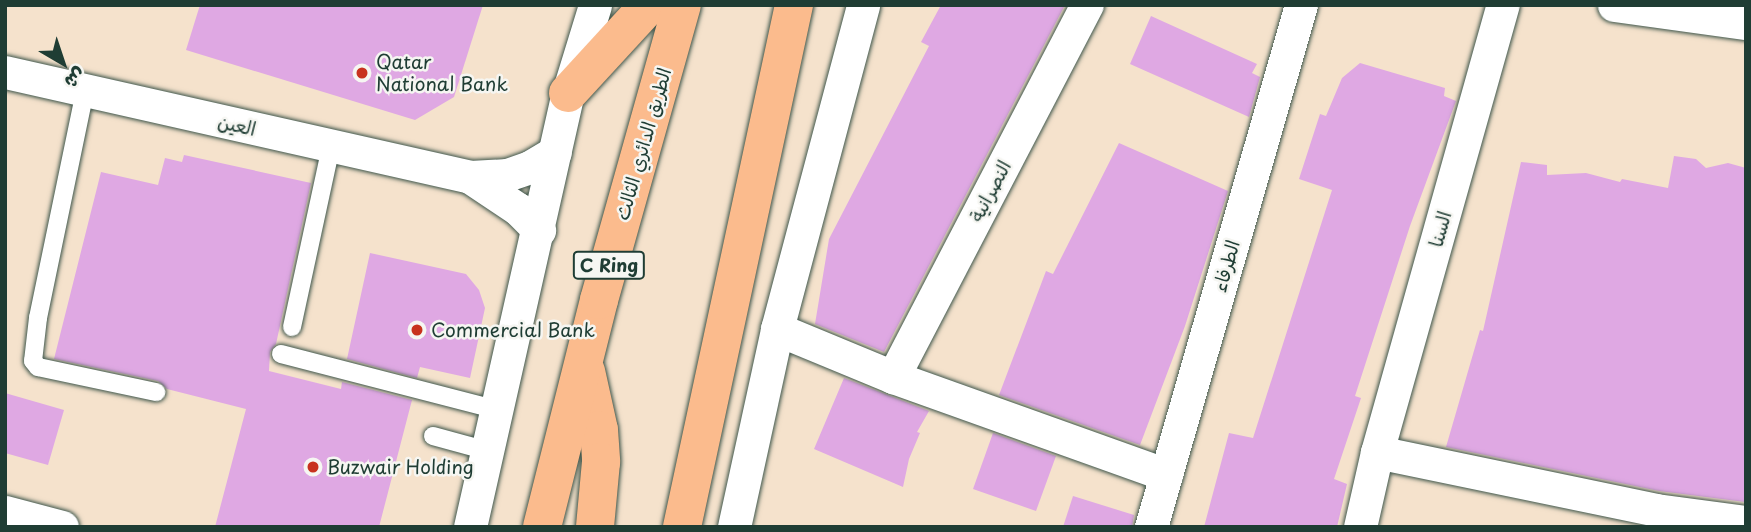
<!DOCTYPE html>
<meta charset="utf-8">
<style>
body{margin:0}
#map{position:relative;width:1751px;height:532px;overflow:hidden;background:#f5e2cc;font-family:"Playpen Sans","Playpen Sans Arabic",sans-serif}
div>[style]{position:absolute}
.building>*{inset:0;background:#dfa8e3}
.roads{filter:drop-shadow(0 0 2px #3f564b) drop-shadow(0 0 2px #3f564b)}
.service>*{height:18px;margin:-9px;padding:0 9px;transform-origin:9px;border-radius:9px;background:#fff}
.minor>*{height:33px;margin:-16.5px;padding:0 16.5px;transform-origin:16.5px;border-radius:16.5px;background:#fff}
.trunk>*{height:38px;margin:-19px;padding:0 19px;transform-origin:19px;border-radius:19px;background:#fbbb8d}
.dots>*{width:19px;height:19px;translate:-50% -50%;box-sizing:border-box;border:4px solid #f6f6f2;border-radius:50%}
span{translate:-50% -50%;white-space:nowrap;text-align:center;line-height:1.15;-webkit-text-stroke:5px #f6f6f2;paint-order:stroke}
.shield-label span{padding:2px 5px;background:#f6f6f2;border:2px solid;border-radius:5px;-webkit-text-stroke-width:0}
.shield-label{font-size:18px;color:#1f3d34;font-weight:700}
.poi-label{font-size:19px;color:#1f3d34}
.left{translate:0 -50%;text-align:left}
.street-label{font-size:19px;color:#1f3d34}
.frame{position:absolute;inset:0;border:7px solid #1f3d34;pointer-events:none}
.north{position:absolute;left:28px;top:28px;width:70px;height:70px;-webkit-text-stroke:5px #f6f6f2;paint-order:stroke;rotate:141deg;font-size:19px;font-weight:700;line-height:28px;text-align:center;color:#1f3d34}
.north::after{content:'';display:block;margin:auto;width:24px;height:32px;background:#1f3d34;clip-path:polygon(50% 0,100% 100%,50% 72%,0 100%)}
</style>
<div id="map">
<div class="building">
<i style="clip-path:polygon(200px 5px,483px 5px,454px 97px,415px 120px,186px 50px)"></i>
<i style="clip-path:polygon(941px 5px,1065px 5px,884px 352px,815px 324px,829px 239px,929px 46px,921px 42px)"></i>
<i style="clip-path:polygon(1151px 16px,1257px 64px,1252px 73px,1260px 77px,1249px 117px,1130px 64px)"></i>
<i style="clip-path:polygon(1360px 63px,1445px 88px,1444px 96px,1456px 101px,1410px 226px,1355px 396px,1361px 398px,1334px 479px,1347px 484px,1337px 527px,1204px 527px,1229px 433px,1253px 438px,1332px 190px,1299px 179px,1320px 114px,1326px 116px,1342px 78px)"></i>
<i style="clip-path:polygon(1119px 143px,1228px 191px,1185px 326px,1140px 445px,999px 395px,1046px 271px,1053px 274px)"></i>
<i style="clip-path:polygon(184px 155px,311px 183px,276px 344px,270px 352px,269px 371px,341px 389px,342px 382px,412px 400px,379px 527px,215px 527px,246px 409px,167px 389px,158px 381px,54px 359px,101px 172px,158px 185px,165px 158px,182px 162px)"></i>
<i style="clip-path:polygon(1674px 156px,1696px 159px,1706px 168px,1728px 163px,1746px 168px,1745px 502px,1659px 491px,1446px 447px,1480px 330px,1483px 331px,1521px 162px,1547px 165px,1547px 175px,1586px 173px,1620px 182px,1622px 179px,1668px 188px)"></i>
<i style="clip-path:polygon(370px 253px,466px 274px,479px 290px,485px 308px,470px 378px,420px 367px,417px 378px,347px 359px)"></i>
<i style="clip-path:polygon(844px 378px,929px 411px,917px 432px,920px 433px,909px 459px,903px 487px,814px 449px)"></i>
<i style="clip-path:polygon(5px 393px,64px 410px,48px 465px,5px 453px)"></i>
<i style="clip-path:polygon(993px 433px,1056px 456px,1036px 511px,973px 489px)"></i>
<i style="clip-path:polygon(1073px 496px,1134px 515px,1132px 527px,1063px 527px)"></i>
</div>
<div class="roads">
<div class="service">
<i style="left:85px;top:91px;width:232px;rotate:101.7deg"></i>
<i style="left:38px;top:318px;width:43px;rotate:96.6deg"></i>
<i style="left:33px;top:361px;width:8px;rotate:50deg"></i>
<i style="left:38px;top:367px;width:121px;rotate:12deg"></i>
<i style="left:292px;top:327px;width:185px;rotate:-77.8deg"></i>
<i style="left:281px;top:354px;width:223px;rotate:14.5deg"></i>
<i style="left:433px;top:436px;width:57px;rotate:15.3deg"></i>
</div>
<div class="minor">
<i style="left:1614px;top:5px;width:133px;rotate:7.8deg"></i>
<i style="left:5px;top:72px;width:477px;rotate:12.7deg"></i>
<i style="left:470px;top:177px;width:37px;rotate:-3deg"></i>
<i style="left:507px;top:175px;width:24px;rotate:-19deg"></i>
<i style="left:530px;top:167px;width:29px;rotate:-31deg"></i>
<i style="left:470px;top:177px;width:58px;rotate:33.7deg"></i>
<i style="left:518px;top:209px;width:30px;rotate:45deg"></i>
<i style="left:777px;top:329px;width:126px;rotate:22.5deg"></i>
<i style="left:893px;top:377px;width:290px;rotate:19.7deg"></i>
<i style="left:893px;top:377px;width:420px;rotate:-62.5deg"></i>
<i style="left:1377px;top:452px;width:285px;rotate:11.7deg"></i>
<i style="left:1656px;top:510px;width:91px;rotate:7.6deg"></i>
<i style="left:5px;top:512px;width:59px;rotate:14.7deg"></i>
<i style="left:470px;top:527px;width:445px;rotate:-77.3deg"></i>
<i style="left:568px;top:93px;width:92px;rotate:-72.9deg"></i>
<i style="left:734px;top:527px;width:203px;rotate:-77.7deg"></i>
<i style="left:777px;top:329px;width:335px;rotate:-75.1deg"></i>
<i style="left:1151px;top:527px;width:543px;rotate:-73.97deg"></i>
<i style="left:1360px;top:527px;width:77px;rotate:-77.2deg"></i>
<i style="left:1377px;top:452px;width:464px;rotate:-74.3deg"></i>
</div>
<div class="trunk">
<i style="left:568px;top:93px;width:120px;rotate:-47.4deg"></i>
<i style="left:586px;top:371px;width:60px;rotate:77.6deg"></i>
<i style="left:599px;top:430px;width:32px;rotate:86deg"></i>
<i style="left:601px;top:462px;width:65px;rotate:95.3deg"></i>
<i style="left:542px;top:527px;width:234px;rotate:-75.9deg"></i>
<i style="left:599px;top:300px;width:306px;rotate:-74.3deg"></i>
<i style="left:682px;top:527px;width:534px;rotate:-77.89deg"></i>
</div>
</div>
<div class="dots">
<i style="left:362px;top:73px;background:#c8321e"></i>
<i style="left:417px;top:330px;background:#c8321e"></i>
<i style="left:313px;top:467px;background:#c8321e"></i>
</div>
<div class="shield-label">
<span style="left:609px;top:265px">C Ring</span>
</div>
<div class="poi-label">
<span class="left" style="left:376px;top:73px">Qatar<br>National Bank</span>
<span class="left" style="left:431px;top:330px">Commercial Bank</span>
<span class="left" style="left:327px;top:467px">Buzwair Holding</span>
</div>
<div class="street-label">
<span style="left:237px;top:125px;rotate:13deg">العين</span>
<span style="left:643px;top:144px;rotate:-74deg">الطريق الدائري الثالث</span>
<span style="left:990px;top:191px;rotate:-62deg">النصرانية</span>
<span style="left:1440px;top:229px;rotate:-74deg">السنا</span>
<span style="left:1226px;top:266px;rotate:-74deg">الطرفاء</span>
</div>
<div class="frame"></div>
<div class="north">ش</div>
</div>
